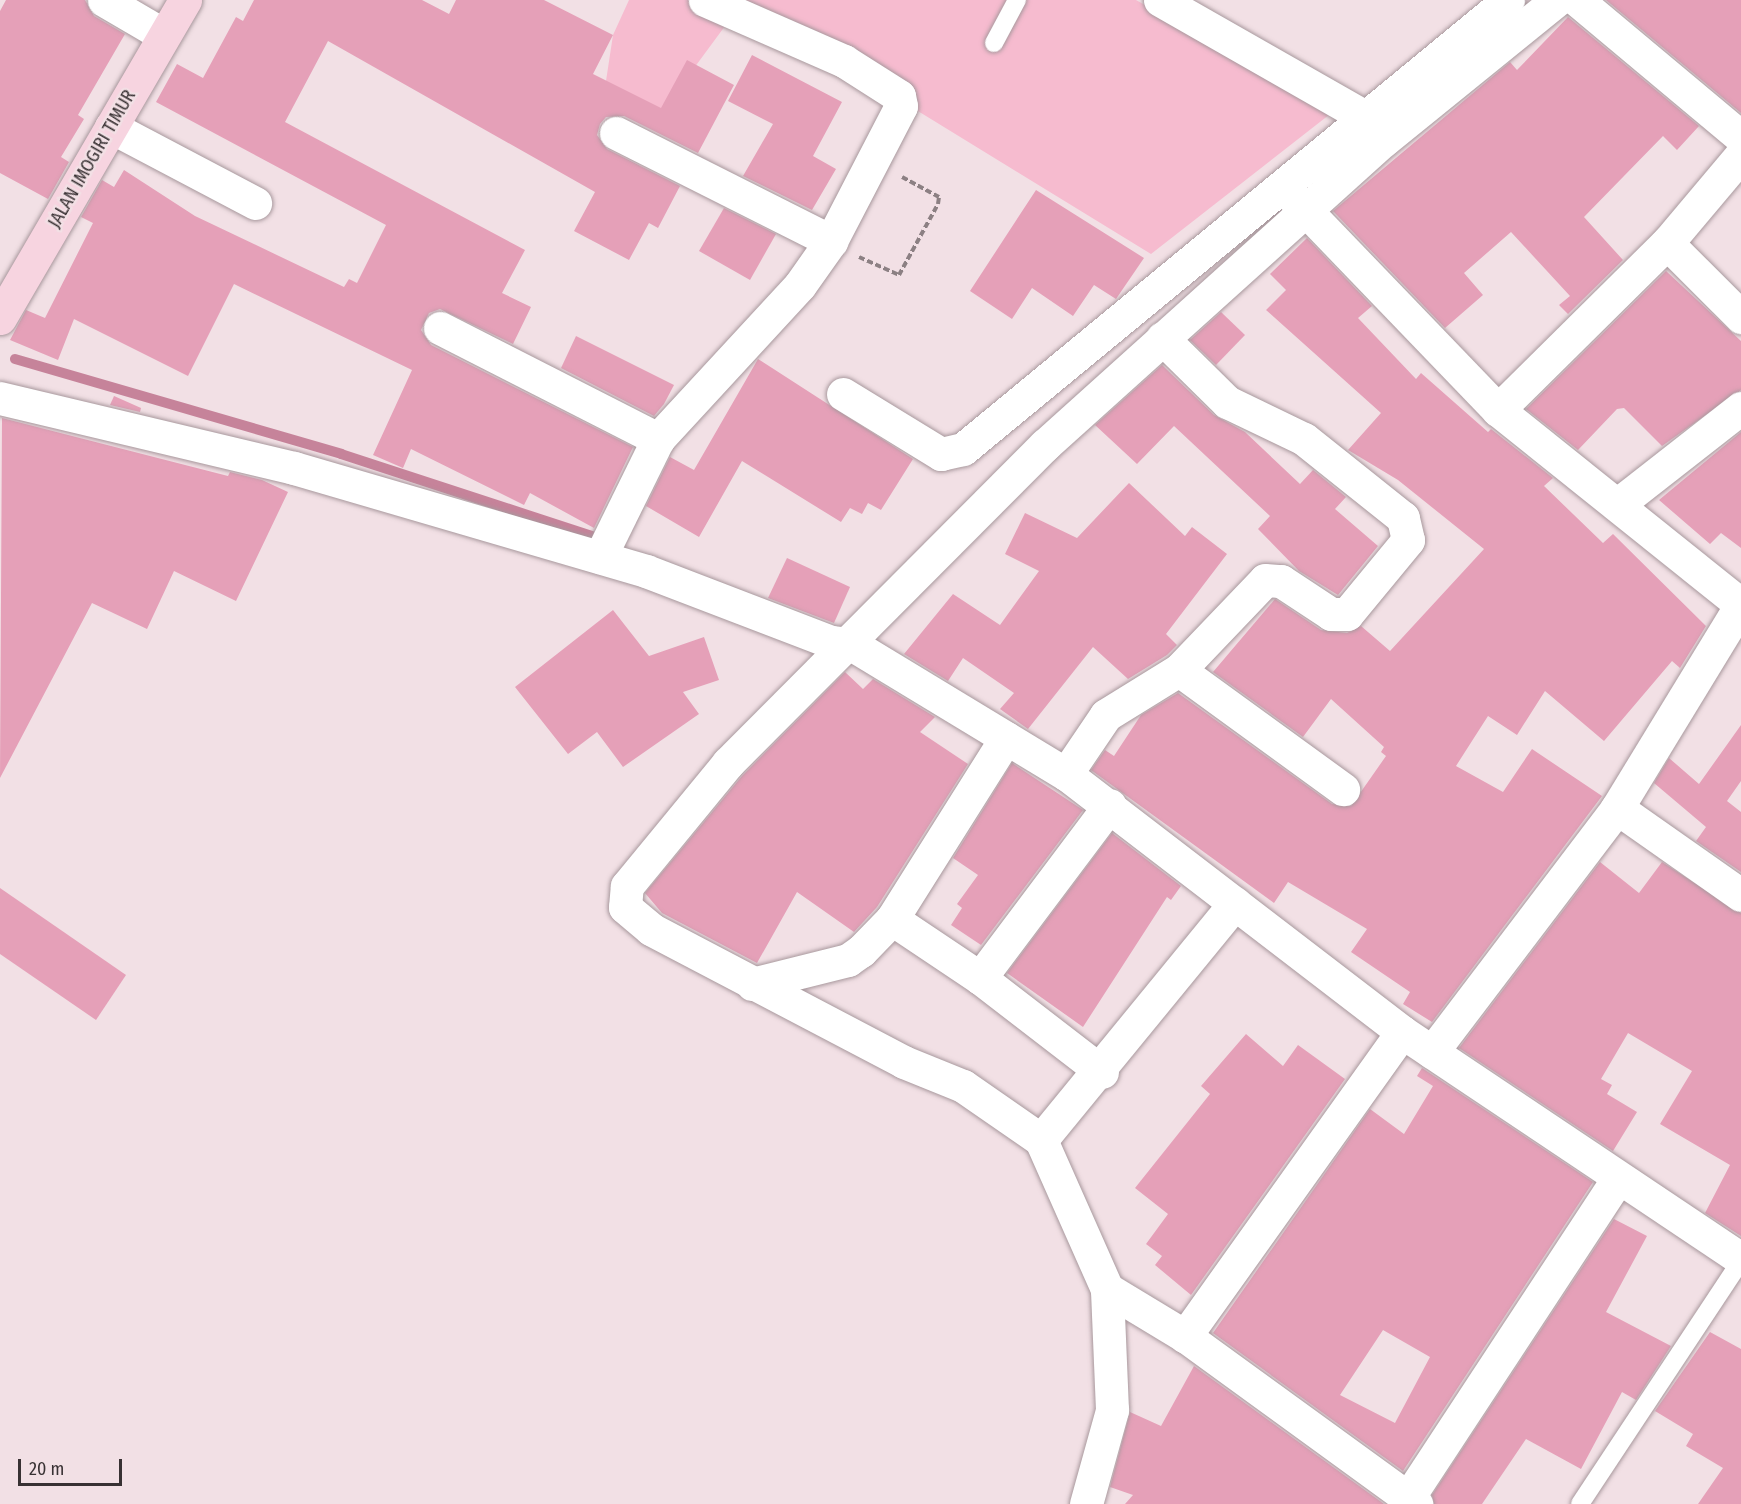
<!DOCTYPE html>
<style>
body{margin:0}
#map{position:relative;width:1741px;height:1504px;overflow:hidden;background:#f2e0e5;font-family:"Fira Sans Condensed",sans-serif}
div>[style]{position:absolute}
.green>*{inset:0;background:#f6bbcf}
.stream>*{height:10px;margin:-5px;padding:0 5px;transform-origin:5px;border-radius:5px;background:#c6839a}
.building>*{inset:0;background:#e5a0b8}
.path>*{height:4px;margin-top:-2px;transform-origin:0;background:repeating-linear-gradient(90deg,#8c8083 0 6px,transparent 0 9px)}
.roads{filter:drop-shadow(0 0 2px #a8989d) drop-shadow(0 0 2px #a8989d)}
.lane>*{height:18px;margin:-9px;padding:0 9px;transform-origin:9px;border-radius:9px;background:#fff}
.street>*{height:33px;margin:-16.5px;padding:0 16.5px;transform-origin:16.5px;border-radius:16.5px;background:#fff}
.primary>*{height:33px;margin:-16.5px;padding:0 16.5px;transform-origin:16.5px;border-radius:16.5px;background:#f7d4e0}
span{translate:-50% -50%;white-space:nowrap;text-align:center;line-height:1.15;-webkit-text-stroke:4.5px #f2e0e5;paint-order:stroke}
.street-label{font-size:18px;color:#383133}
.scale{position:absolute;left:18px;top:1459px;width:104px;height:27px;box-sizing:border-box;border:3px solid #383133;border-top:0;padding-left:8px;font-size:18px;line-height:21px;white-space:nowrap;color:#383133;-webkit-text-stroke:4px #f2e0e5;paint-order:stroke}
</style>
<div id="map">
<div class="green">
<i style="clip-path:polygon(629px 0,1136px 0,1334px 111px,1151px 254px,742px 3px,655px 121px,606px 81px,613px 35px)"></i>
</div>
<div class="stream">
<i style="left:15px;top:359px;width:340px;rotate:16.2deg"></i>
<i style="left:341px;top:454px;width:264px;rotate:18.1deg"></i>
</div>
<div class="building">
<i style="clip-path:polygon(6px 0,85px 0,94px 16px,125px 34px,78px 115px,84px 119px,61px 157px,69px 162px,48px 199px,0 173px,0 11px)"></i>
<i style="clip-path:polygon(254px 0,422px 0,449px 14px,456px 0,544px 0,613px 35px,593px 74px,661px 108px,687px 60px,734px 85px,698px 153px,624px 116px,606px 117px,600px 124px,597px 135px,607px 149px,680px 186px,658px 228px,649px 223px,629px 260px,574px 231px,595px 192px,328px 41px,285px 122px,525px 250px,502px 293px,531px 307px,513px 344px,440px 309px,429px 313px,421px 330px,431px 345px,633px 447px,594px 528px,530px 493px,524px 505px,411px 449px,403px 468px,373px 455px,412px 370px,234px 284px,188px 376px,74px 319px,58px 360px,10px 340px,26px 310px,45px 318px,93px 223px,81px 217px,102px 180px,114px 187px,124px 170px,195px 216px,344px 287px,349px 279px,357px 283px,386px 225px,156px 102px,177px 64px,203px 78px,236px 17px,243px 21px)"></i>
<i style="clip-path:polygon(1606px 0,1741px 0,1741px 113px)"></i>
<i style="clip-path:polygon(1568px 17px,1699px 126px,1677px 150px,1663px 136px,1584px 217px,1623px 260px,1568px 314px,1559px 305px,1570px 296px,1511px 232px,1464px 273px,1483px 295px,1445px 328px,1333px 211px,1510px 62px,1517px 70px)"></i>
<i style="clip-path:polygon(752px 55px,842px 102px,813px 156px,836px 169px,812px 210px,743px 176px,773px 124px,728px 101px)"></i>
<i style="clip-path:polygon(1036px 190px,1144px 258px,1116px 299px,1094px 285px,1073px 316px,1032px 288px,1012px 319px,970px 291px)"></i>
<i style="clip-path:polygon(724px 208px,776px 234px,750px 280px,699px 251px)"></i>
<i style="clip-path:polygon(1307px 238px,1372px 306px,1358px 318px,1416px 379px,1421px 373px,1488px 432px,1491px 429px,1553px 478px,1544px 486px,1603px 543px,1613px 534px,1706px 626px,1680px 668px,1672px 661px,1604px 741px,1545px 691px,1517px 735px,1488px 716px,1456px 766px,1503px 792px,1532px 749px,1602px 796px,1432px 1022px,1403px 1004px,1410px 992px,1351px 952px,1367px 929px,1288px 882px,1274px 903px,1091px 770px,1105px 750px,1114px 756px,1141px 715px,1178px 693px,1332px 804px,1351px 806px,1386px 756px,1381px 752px,1384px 747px,1331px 699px,1303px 737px,1213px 672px,1275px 599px,1321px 630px,1347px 633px,1361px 626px,1390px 651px,1484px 549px,1398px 480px,1348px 450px,1381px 413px,1266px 310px,1286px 290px,1270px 274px)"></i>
<i style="clip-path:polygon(1666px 271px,1741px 341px,1741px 390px,1662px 446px,1624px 408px,1617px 409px,1578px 450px,1526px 409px)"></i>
<i style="clip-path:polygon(1221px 312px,1245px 335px,1216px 365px,1190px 340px)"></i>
<i style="clip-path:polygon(576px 336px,674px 385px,664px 404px,654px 416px,561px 368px)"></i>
<i style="clip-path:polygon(758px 359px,913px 459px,881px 510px,868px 503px,862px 514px,850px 508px,841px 522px,742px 461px,699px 537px,646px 506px,670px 457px,694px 470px)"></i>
<i style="clip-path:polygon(1162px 365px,1214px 415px,1245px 432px,1300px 484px,1313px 470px,1346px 497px,1335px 509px,1378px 546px,1338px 595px,1299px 571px,1258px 529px,1270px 516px,1174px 426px,1137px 464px,1095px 425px)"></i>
<i style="clip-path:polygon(114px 396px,141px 408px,140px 412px,110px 405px)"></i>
<i style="clip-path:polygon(2px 418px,228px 476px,230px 472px,262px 480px,288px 492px,236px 601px,174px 571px,147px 629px,92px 603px,0 778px)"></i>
<i style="clip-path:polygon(1741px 432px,1741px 548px,1721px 533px,1710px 544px,1659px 500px)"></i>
<i style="clip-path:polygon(1129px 483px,1185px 536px,1192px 527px,1227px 554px,1166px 634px,1177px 645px,1167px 655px,1128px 679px,1093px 647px,1028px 729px,1000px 709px,1014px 693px,963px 658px,948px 681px,904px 654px,953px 594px,1000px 625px,1039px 571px,1005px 554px,1025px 513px,1077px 538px)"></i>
<i style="clip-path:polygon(787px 558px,850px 587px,834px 623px,768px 598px)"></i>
<i style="clip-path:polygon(613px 610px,649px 656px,704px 637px,719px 680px,683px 692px,699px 714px,623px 767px,597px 732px,568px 754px,515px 687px)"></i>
<i style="clip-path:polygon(845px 672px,863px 689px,873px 679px,935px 717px,920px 732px,968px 764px,877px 907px,854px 932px,797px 892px,757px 963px,662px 913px,645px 893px,742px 776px)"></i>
<i style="clip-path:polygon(1741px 725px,1741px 781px,1727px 801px,1741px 812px,1741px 872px,1696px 841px,1706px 827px,1654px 783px,1669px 758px,1699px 784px)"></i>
<i style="clip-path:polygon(1012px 763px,1083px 810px,981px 945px,951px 925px,962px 908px,957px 904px,978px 875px,953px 858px)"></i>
<i style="clip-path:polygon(1112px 833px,1181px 886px,1171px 900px,1167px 897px,1083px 1027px,1007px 973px)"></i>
<i style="clip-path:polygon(1600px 862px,1639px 893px,1662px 862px,1741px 913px,1741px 1236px,1705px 1213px,1730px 1165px,1660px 1124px,1692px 1071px,1628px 1033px,1601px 1079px,1612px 1085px,1607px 1094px,1637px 1112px,1613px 1151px,1459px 1048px)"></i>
<i style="clip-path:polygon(0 888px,126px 975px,96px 1020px,0 954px)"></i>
<i style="clip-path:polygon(1246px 1034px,1283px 1066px,1298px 1045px,1345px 1079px,1191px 1295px,1155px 1265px,1162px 1256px,1146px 1244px,1168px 1214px,1135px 1188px,1210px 1094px,1201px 1086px)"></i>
<i style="clip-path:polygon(evenodd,1422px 1068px,1593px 1182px,1403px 1471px,1213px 1333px,1370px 1109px,1404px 1134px,1433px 1086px,1417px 1076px,1422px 1068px,1383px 1330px,1430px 1357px,1395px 1423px,1340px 1395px,1383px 1330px)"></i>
<i style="clip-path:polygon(1614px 1219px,1647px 1236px,1606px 1312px,1671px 1346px,1636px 1400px,1622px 1392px,1581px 1469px,1526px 1439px,1482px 1504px,1434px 1504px,1432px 1495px)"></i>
<i style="clip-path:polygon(1710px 1332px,1741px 1349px,1741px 1504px,1698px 1504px,1723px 1468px,1686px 1446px,1693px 1434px,1655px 1411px)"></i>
<i style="clip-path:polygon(1194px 1366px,1384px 1504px,1125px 1504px,1133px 1495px,1110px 1487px,1130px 1412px,1161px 1426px)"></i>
</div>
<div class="path">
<i style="left:859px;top:257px;width:44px;rotate:24.2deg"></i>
<i style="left:899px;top:275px;width:81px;rotate:-61.2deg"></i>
<i style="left:938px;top:204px;width:7px;rotate:-82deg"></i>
<i style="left:939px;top:197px;width:42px;rotate:-151.6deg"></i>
</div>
<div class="roads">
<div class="lane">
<i style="left:994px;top:43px;width:49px;rotate:-61.9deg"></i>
<i style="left:1580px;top:1504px;width:291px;rotate:-56.5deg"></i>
</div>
<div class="street">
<i style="left:104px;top:0;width:69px;rotate:30.3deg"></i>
<i style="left:1160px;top:0;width:241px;rotate:29.7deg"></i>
<i style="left:1369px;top:119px;width:19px;rotate:54deg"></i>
<i style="left:1577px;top:0;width:214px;rotate:39.9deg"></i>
<i style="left:111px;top:127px;width:163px;rotate:27.8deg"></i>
<i style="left:616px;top:133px;width:241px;rotate:26.7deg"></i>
<i style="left:1291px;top:195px;width:298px;rotate:46.1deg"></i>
<i style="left:1498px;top:410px;width:312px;rotate:38.7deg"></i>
<i style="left:1667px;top:243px;width:105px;rotate:45deg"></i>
<i style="left:440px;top:328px;width:245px;rotate:27deg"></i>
<i style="left:843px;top:394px;width:115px;rotate:31.5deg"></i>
<i style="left:941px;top:454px;width:23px;rotate:-13deg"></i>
<i style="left:963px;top:449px;width:706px;rotate:-39.48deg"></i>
<i style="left:0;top:398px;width:302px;rotate:13.4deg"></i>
<i style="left:294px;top:468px;width:367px;rotate:16.3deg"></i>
<i style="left:646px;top:571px;width:198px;rotate:21deg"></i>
<i style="left:831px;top:642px;width:20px;rotate:6deg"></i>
<i style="left:851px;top:644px;width:251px;rotate:31.2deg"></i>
<i style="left:1066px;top:774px;width:424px;rotate:37.5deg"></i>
<i style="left:1402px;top:1032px;width:408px;rotate:33.8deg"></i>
<i style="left:1498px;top:410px;width:238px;rotate:-44.7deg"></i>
<i style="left:1667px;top:243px;width:115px;rotate:-49.9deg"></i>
<i style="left:1618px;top:504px;width:156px;rotate:-38deg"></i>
<i style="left:600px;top:557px;width:131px;rotate:-63.8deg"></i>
<i style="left:658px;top:439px;width:209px;rotate:-47.3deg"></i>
<i style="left:800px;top:285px;width:54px;rotate:-54.8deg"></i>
<i style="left:831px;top:241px;width:152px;rotate:-62.6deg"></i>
<i style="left:901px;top:106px;width:10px;rotate:-101deg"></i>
<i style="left:899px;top:96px;width:65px;rotate:-147.5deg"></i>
<i style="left:844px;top:61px;width:152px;rotate:-156.3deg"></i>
<i style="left:1179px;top:670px;width:203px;rotate:36deg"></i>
<i style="left:1066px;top:774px;width:71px;rotate:-55.9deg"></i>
<i style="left:1106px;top:715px;width:86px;rotate:-31.7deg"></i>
<i style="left:1179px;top:670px;width:124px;rotate:-46.3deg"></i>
<i style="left:1265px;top:580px;width:16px;rotate:4deg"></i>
<i style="left:1281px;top:581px;width:60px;rotate:33.4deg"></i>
<i style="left:1331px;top:614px;width:16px"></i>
<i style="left:1347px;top:614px;width:96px;rotate:-50.5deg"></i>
<i style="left:1408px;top:540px;width:23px;rotate:-103deg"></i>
<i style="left:1403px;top:518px;width:127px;rotate:-141.4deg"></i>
<i style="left:1304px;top:439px;width:85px;rotate:-154.3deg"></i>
<i style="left:1227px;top:402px;width:91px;rotate:-135.4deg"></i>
<i style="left:1617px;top:808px;width:151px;rotate:35.1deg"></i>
<i style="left:892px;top:919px;width:106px;rotate:33.8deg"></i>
<i style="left:980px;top:978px;width:154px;rotate:37.6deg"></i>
<i style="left:980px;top:978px;width:216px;rotate:-53.1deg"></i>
<i style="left:752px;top:984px;width:99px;rotate:-14deg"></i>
<i style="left:848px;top:960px;width:16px;rotate:-35deg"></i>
<i style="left:861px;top:951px;width:45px;rotate:-45.9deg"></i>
<i style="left:892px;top:919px;width:214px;rotate:-57.8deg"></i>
<i style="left:1402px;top:1032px;width:374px;rotate:125.5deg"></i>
<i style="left:1185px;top:1336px;width:286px;rotate:36deg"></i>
<i style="left:1432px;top:1052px;width:306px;rotate:-52.8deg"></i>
<i style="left:1617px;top:808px;width:238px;rotate:-58.6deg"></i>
<i style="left:1041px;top:1140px;width:306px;rotate:-50.7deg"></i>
<i style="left:1107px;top:1289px;width:91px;rotate:31.1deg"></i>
<i style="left:1408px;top:1498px;width:381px;rotate:-56.7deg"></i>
<i style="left:1086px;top:1504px;width:98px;rotate:-74.5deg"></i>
<i style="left:1112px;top:1410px;width:121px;rotate:-92.4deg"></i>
<i style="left:1107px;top:1289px;width:163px;rotate:-113.9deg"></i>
<i style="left:1041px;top:1140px;width:95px;rotate:-145.3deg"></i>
<i style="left:963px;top:1086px;width:64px;rotate:-157.9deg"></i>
<i style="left:904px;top:1062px;width:286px;rotate:-152.3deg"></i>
<i style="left:651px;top:929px;width:34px;rotate:-140deg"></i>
<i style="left:625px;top:907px;width:21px;rotate:-85deg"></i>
<i style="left:627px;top:886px;width:159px;rotate:-50.6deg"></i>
<i style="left:728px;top:763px;width:449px;rotate:-45.1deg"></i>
<i style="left:1045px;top:445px;width:456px;rotate:-42deg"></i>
<i style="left:1384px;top:140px;width:223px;rotate:-39deg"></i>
</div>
<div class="primary">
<i style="left:0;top:318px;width:368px;rotate:-59.8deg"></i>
</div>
</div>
<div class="street-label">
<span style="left:92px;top:159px;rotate:-60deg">JALAN IMOGIRI TIMUR</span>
</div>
<div class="scale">20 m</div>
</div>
